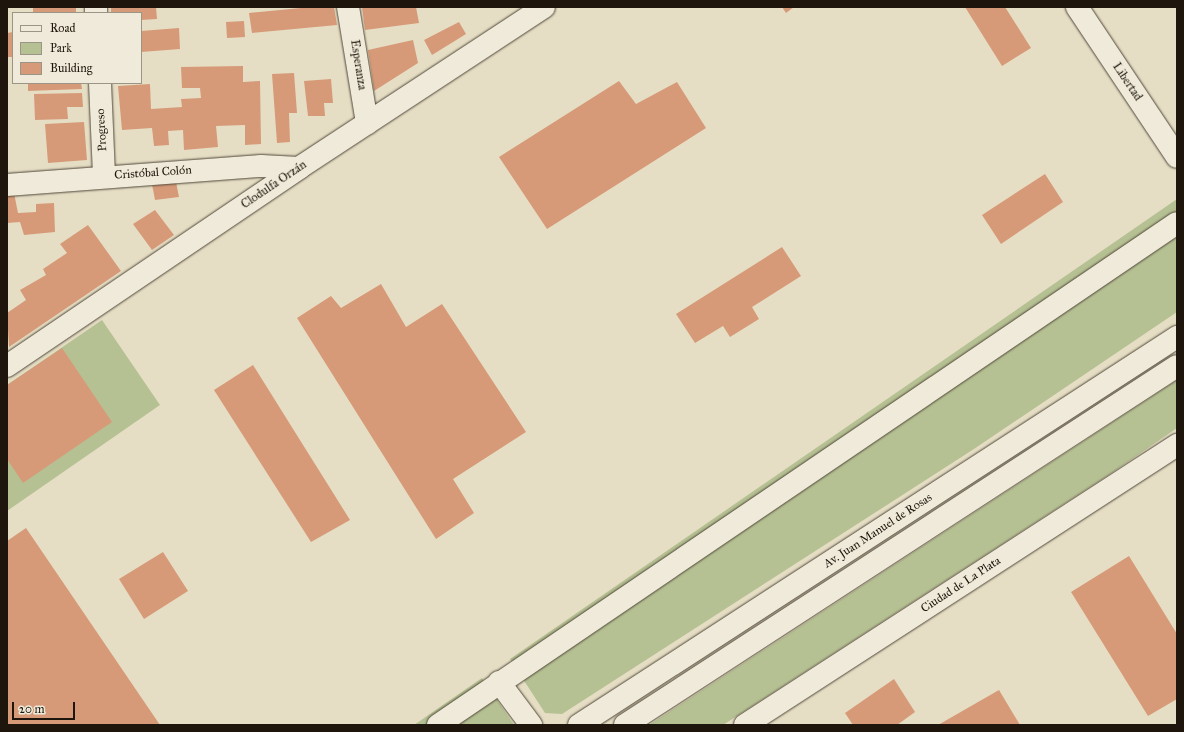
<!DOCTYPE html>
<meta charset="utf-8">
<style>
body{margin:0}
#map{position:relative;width:1184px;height:732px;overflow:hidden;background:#e6dec4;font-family:"IM FELL Great Primer",serif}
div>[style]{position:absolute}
.green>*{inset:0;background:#b6c193}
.building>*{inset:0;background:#d69a78}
.roads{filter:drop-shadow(0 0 1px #50473a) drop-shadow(0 0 1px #50473a)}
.minor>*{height:22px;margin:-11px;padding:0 11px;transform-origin:11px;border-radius:11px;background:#efead9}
.secondary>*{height:22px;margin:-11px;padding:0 11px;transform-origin:11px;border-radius:11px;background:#efead9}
span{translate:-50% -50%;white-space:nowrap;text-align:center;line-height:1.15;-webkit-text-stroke:3px #efead9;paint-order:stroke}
.street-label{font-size:12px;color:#1e150c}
.frame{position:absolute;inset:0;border:8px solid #1e150c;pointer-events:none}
.legend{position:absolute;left:12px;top:12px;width:130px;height:72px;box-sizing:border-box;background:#efead9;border:1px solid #9b9587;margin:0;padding:5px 7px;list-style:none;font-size:12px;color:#1e150c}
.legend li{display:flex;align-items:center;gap:8px;height:20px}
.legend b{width:20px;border:1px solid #9b9587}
.scale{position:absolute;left:12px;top:702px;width:63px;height:18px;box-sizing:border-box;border:2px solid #1e150c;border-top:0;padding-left:5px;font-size:12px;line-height:14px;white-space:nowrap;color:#1e150c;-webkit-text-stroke:3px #efead9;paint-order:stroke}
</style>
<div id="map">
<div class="green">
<i style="clip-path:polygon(1177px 199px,1177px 312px,974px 449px,562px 714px,545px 713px,510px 659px)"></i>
<i style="clip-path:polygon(102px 320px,160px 405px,7px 511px,7px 385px)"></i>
<i style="clip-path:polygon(1177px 380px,1177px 428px,1110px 474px,723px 725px,649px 725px)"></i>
<i style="clip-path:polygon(482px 678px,514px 725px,414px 725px)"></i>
</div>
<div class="building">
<i style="clip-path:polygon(33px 7px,76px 7px,76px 13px,33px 13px)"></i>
<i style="clip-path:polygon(111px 7px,156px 7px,157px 19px,141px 20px,141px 13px,111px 13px)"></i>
<i style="clip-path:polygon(311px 7px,334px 7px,337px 25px,252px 33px,249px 13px)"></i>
<i style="clip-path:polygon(362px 7px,416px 7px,419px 23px,365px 30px)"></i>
<i style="clip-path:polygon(782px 7px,794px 7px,786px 13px)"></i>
<i style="clip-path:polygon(965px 7px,1005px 7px,1031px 48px,1002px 66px)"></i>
<i style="clip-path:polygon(244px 21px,245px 37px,227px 38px,226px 22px)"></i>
<i style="clip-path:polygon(459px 22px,466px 34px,432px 55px,424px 40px)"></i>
<i style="clip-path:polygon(179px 28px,180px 49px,141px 52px,141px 31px)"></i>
<i style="clip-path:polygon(13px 32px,13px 57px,7px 57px,7px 33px)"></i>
<i style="clip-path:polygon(413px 40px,418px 63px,374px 91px,368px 50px)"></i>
<i style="clip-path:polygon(243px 66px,243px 82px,260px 81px,261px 144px,245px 145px,245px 125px,216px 126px,218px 147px,184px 150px,183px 130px,168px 131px,169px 145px,154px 146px,152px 128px,122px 130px,118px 86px,150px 84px,151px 109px,182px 107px,181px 99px,201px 98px,200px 88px,182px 88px,181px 67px)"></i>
<i style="clip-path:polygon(294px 73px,297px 113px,289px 113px,290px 142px,277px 143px,272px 74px)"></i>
<i style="clip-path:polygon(331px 79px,333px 103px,324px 103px,325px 116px,308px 116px,304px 81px)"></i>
<i style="clip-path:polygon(619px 81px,636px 104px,677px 82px,706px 128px,547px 229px,499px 157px)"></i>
<i style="clip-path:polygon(28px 83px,81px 83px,82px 89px,28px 91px)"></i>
<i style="clip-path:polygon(82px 93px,83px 107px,67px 107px,68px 119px,35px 120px,34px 94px)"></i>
<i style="clip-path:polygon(84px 122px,87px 160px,48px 163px,45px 124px)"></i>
<i style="clip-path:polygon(1045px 174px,1063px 202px,1001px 244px,982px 215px)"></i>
<i style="clip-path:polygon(175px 177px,179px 197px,155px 200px,151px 179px)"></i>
<i style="clip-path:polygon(14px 193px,18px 213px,36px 212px,36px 204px,54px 203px,55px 232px,24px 235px,20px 222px,7px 223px,7px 194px)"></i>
<i style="clip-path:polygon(155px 210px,174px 235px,152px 250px,133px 224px)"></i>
<i style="clip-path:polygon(88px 225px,121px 271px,9px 347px,7px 313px,26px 300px,20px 290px,46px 275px,43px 269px,67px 253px,60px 244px)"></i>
<i style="clip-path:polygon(782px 247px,801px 276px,752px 307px,759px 319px,730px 337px,723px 326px,695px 343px,676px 314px)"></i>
<i style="clip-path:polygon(381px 284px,406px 327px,442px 304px,526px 432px,453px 479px,474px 513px,436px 539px,297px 318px,331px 296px,341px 308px)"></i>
<i style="clip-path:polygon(62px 348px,112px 422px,23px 483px,7px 459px,7px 385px)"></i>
<i style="clip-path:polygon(253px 365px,350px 520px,311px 542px,214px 390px)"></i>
<i style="clip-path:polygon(26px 528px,160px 725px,7px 725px,7px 541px)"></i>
<i style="clip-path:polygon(163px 552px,188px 591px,144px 619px,119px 579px)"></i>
<i style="clip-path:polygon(1129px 556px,1177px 634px,1177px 699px,1148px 716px,1071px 592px)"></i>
<i style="clip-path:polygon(894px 679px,915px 712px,897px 725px,853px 725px,845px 713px)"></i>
<i style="clip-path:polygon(999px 690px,1020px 725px,938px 725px)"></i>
</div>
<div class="roads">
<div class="minor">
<i style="left:96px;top:7px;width:6px;rotate:90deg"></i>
<i style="left:348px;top:7px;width:118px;rotate:80.7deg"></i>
<i style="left:1077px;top:7px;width:180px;rotate:56.3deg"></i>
<i style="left:100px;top:83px;width:93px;rotate:87.5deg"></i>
<i style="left:7px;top:185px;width:255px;rotate:-4.3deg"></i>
<i style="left:261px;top:166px;width:38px;rotate:3deg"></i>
<i style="left:7px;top:366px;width:353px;rotate:-34.1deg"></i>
<i style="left:299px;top:168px;width:293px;rotate:-33.3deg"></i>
<i style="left:499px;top:682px;width:54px;rotate:53.3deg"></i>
<i style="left:438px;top:725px;width:893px;rotate:-34.19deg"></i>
<i style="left:745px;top:725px;width:515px;rotate:-32.95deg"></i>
</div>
<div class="secondary">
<i style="left:579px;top:725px;width:713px;rotate:-32.98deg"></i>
<i style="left:625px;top:725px;width:658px;rotate:-33.04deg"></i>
</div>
</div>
<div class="street-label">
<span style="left:358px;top:65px;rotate:81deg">Esperanza</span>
<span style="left:1127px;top:82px;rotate:56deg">Libertad</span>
<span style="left:102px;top:130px;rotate:-93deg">Progreso</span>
<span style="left:153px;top:173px;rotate:-4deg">Cristóbal Colón</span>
<span style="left:274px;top:185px;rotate:-34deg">Clodulfa Orzán</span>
<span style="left:878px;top:531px;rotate:-33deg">Av. Juan Manuel de Rosas</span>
<span style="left:961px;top:585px;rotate:-33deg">Ciudad de La Plata</span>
</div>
<div class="frame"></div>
<ul class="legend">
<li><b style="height:5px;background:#efead9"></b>Road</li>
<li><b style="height:11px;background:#b6c193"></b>Park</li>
<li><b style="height:11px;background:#d69a78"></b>Building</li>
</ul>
<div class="scale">20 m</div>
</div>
